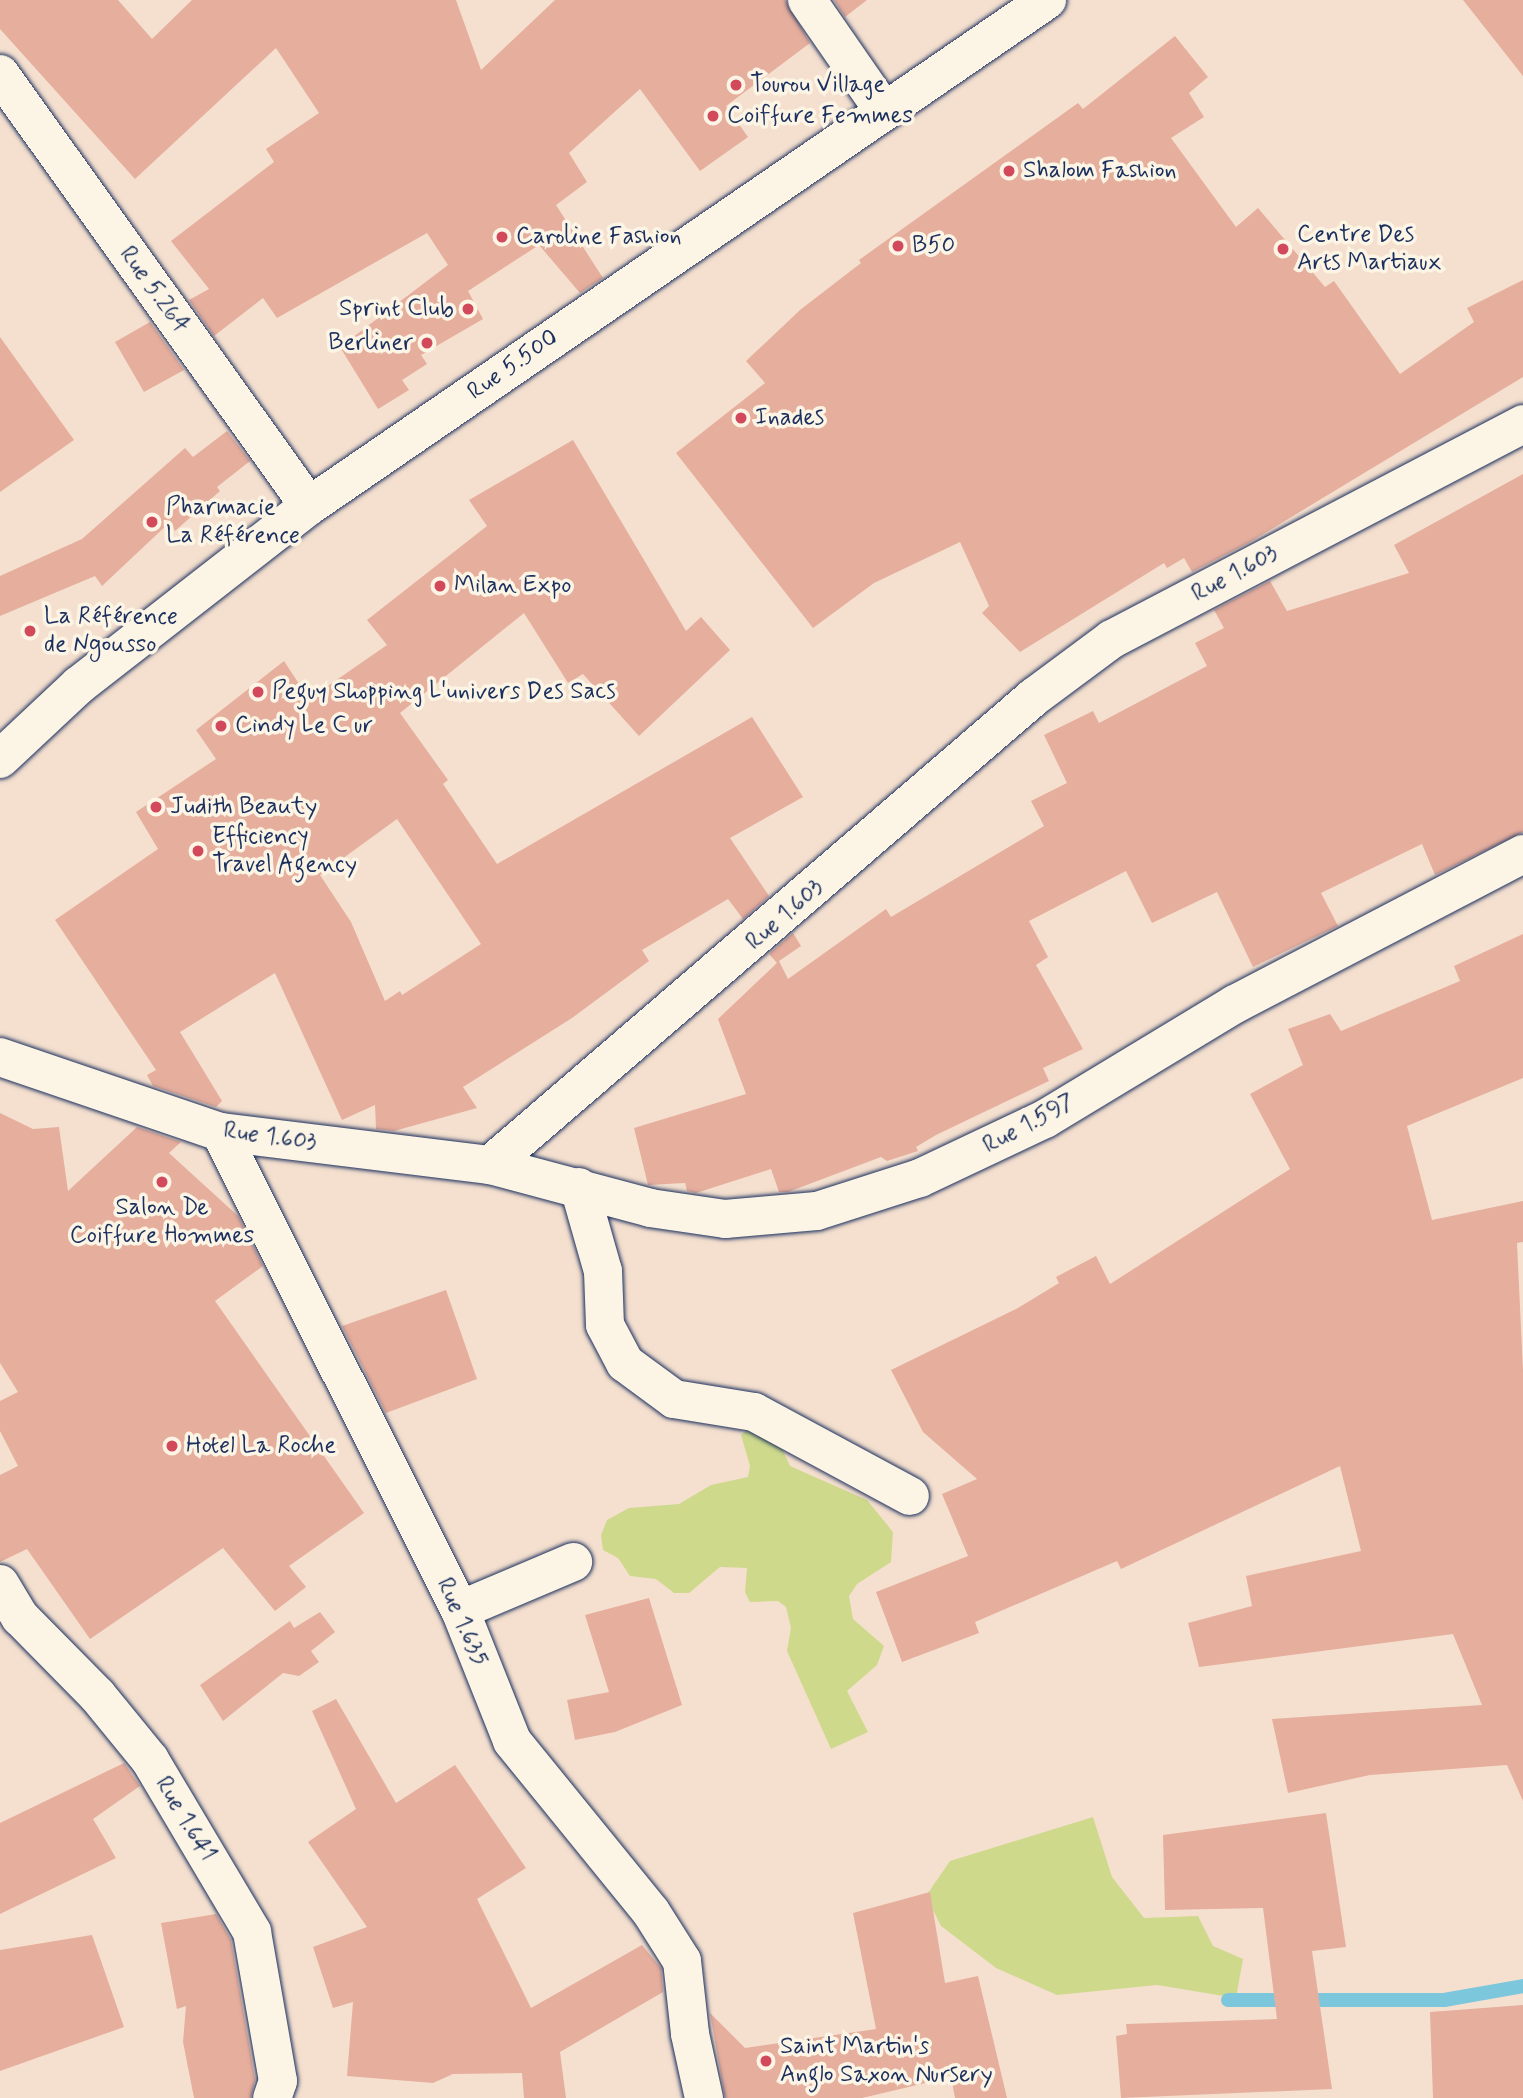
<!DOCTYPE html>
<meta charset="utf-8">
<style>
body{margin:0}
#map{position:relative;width:1523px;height:2098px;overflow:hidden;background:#f5e0cf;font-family:Mynerve,sans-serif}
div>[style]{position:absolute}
.green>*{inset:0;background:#ced98c}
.stream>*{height:14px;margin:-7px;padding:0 7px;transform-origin:7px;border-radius:7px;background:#7dc7dd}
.building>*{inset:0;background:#e6ae9d}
.roads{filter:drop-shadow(0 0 2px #1b2f5e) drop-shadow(0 0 2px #1b2f5e)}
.minor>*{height:38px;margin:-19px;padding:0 19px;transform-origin:19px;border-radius:19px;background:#fcf5e5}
.secondary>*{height:38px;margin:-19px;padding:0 19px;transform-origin:19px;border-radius:19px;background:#fcf5e5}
.dots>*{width:19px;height:19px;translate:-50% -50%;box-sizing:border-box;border:4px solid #fcf5e5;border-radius:50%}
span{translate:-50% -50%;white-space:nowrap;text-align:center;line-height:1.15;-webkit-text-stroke:7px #fcf5e5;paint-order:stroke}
.poi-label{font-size:24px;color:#1b2f5e}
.left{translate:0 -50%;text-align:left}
.right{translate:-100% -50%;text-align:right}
.street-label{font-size:24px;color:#1b2f5e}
</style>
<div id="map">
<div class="green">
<i style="clip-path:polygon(754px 1425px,775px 1433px,790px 1466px,867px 1500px,893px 1532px,891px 1562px,857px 1584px,849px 1596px,853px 1619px,884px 1646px,877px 1665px,847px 1691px,868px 1732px,831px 1749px,787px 1651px,791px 1628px,786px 1607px,778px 1601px,750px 1602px,745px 1592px,747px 1568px,720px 1567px,689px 1593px,674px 1593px,656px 1579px,630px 1576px,618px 1558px,603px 1550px,601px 1535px,607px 1520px,629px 1508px,679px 1504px,711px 1485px,748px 1477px,750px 1466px,741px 1435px)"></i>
<i style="clip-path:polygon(1093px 1817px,1112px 1877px,1144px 1918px,1198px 1916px,1213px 1946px,1243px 1959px,1236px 1998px,1157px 1985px,1057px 1995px,996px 1968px,941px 1926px,926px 1896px,950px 1861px)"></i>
</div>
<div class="stream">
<i style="left:1228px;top:2000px;width:216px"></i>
<i style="left:1444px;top:2000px;width:80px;rotate:-10deg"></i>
</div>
<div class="building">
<i style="clip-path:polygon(0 0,118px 0,152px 39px,192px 0,456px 0,481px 70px,555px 0,785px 0,810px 43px,726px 106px,748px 137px,700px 171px,640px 89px,569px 153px,587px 182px,556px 205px,603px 278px,580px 293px,539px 245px,468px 291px,483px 319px,421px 355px,427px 364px,402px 380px,409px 390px,378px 409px,340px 347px,448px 265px,427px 233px,277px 318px,263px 298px,214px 336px,189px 300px,209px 289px,171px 241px,274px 162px,266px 149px,319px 113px,276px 48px,135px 179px,0 29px)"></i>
<i style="clip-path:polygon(834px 0,867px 0,845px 17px)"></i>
<i style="clip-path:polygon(1463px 0,1523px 0,1523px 76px)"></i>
<i style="clip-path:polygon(1175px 36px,1208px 77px,1189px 93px,1204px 117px,1171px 138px,1236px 227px,1258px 208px,1325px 287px,1334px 281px,1400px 374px,1474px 322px,1467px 308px,1523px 280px,1523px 377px,1250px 542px,1192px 572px,1184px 558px,1167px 568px,1164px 563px,1020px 652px,982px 613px,989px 606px,960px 542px,874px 583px,813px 628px,676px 453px,765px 383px,746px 361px,800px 310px,861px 263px,859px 260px,1078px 103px,1083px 109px)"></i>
<i style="clip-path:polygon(150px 322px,184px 370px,144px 392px,115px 342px)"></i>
<i style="clip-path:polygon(0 337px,74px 440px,0 492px)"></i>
<i style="clip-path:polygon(227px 431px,250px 461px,217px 487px,220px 491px,175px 531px,169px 523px,102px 586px,95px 576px,0 616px,0 576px,82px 539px,185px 448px,193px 457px)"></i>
<i style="clip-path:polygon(evenodd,573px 440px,686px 631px,701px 617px,730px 650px,639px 736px,583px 674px,568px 683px,524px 613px,400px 713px,448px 780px,443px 784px,497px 864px,752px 717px,803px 797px,730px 838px,769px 896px,743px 919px,728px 899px,642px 950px,649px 961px,572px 1018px,463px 1087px,477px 1108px,394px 1131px,376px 1129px,375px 1105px,342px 1120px,275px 973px,180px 1032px,222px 1101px,216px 1107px,153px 1086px,147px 1075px,156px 1070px,55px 920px,158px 849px,136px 812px,216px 759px,196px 730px,284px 661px,309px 699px,387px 645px,367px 620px,487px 526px,469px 500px,573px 440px,397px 819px,481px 944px,402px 995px,400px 991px,385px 1001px,351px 922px,320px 875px,397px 819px)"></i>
<i style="clip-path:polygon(1523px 474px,1523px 832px,1435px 875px,1422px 844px,1321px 893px,1338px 926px,1253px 967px,1217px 892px,1152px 923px,1126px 871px,1029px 921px,1048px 957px,1036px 965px,1083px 1049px,1043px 1068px,1049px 1081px,936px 1135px,916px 1147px,918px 1151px,887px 1161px,881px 1157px,788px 1192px,779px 1192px,771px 1169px,696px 1193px,687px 1191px,685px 1183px,648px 1185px,634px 1128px,746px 1094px,718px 1019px,777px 963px,769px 954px,793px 933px,801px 946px,779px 961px,788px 979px,886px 909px,891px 917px,1044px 826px,1031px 801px,1067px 783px,1044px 735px,1093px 711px,1099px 723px,1207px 666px,1195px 643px,1224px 628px,1214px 610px,1270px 581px,1287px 611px,1409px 573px,1394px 545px)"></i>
<i style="clip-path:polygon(1523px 934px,1523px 1078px,1407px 1126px,1432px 1220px,1523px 1201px,1523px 1242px,1517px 1243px,1523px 1371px,1523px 1801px,1507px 1765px,1370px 1775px,1288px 1793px,1272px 1719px,1482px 1705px,1453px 1634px,1199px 1667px,1188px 1623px,1252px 1606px,1246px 1576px,1361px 1551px,1340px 1466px,1121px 1569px,1117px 1561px,975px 1622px,979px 1633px,902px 1662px,876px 1592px,968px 1556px,942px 1494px,977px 1479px,923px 1432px,891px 1370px,1018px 1308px,1059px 1283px,1056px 1277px,1096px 1256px,1110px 1284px,1290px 1169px,1250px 1094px,1303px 1065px,1288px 1029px,1330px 1014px,1341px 1031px,1460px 981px,1454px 966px)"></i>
<i style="clip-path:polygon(0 1113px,33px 1129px,59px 1127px,68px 1191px,137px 1127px,181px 1142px,169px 1153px,238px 1216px,263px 1266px,215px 1301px,364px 1513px,289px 1566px,306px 1587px,275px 1611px,223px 1548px,90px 1639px,27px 1549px,0 1562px,0 1475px,18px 1466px,0 1431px,0 1401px,18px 1392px,0 1363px)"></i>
<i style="clip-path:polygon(446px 1290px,477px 1379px,386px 1413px,342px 1326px)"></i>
<i style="clip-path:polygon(649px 1598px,682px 1705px,615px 1732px,575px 1740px,567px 1700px,609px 1692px,585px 1615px)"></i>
<i style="clip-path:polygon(320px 1612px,335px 1632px,311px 1651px,319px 1662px,299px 1676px,283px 1673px,223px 1721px,200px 1685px,290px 1621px,294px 1628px)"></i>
<i style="clip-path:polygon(336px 1699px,396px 1803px,455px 1765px,526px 1868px,477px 1899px,531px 2008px,642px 1945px,661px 1968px,663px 1992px,560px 2052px,566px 2098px,524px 2098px,522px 2073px,453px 2074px,433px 2083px,347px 2076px,353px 2002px,333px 2008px,313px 1947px,367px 1927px,308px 1842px,356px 1809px,312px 1711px)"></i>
<i style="clip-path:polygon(124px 1763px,140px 1786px,93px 1819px,116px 1858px,0 1914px,0 1823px)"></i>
<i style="clip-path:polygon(1326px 1813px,1346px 1947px,1312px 1951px,1332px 2089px,1121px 2098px,1116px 2036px,1127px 2034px,1126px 2024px,1277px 2019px,1263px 1908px,1165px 1910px,1163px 1835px)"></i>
<i style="clip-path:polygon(930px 1892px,945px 1983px,978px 1976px,1007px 2098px,955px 2098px,951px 2077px,862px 2098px,725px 2098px,710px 2013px,745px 2048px,876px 2029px,853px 1913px)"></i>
<i style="clip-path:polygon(216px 1914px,231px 1940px,255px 2079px,251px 2098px,194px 2098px,183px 2042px,186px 2006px,177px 2009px,161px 1923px)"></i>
<i style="clip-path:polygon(92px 1935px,124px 2027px,0 2071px,0 1950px)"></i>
<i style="clip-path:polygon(1523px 2005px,1523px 2098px,1433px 2098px,1430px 2012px)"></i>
</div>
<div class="roads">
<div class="minor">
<i style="left:807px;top:0;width:135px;rotate:55.3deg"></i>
<i style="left:0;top:74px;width:531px;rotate:54.42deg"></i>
<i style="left:0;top:1057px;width:232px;rotate:18.8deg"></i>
<i style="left:220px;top:1132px;width:272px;rotate:7deg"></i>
<i style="left:490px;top:1165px;width:718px;rotate:-40.71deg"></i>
<i style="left:1034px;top:697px;width:97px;rotate:-36.6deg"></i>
<i style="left:1112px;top:639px;width:464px;rotate:-27.6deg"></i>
<i style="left:220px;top:1132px;width:535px;rotate:63.34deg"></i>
<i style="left:460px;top:1610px;width:141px;rotate:68.3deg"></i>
<i style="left:512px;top:1741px;width:220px;rotate:50.9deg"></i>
<i style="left:651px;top:1912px;width:58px;rotate:57.7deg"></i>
<i style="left:682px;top:1961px;width:73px;rotate:83.7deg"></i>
<i style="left:690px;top:2034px;width:66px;rotate:77.7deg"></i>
<i style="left:490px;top:1165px;width:166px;rotate:15deg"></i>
<i style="left:650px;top:1208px;width:76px;rotate:8.3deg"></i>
<i style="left:725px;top:1219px;width:92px;rotate:-5deg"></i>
<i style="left:817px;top:1211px;width:108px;rotate:-17.8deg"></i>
<i style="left:920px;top:1178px;width:138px;rotate:-25.3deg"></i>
<i style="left:1045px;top:1119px;width:222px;rotate:-31.2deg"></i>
<i style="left:1235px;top:1004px;width:325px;rotate:-27.5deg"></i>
<i style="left:579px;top:1187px;width:87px;rotate:74.1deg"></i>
<i style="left:603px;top:1271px;width:54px;rotate:87.9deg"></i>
<i style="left:605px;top:1325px;width:43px;rotate:62.2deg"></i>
<i style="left:625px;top:1363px;width:61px;rotate:36.3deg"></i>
<i style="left:674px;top:1399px;width:81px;rotate:9.2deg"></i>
<i style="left:754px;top:1412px;width:177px;rotate:28.3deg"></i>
<i style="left:0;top:1584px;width:39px;rotate:59deg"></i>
<i style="left:20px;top:1617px;width:110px;rotate:45.4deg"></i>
<i style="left:97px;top:1695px;width:84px;rotate:50.8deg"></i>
<i style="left:150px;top:1760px;width:200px;rotate:59.3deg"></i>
<i style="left:252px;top:1932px;width:151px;rotate:80.1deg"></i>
<i style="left:278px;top:2081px;width:18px;rotate:109deg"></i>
<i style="left:460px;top:1610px;width:123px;rotate:-23deg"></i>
</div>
<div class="secondary">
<i style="left:0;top:759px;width:108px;rotate:-43.1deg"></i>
<i style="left:79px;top:685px;width:291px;rotate:-37.9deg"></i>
<i style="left:309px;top:506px;width:895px;rotate:-34.44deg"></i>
</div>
</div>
<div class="dots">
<i style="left:736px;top:85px;background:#d1495b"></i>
<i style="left:713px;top:116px;background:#d1495b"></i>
<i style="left:1009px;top:171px;background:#d1495b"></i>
<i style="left:502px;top:237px;background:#d1495b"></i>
<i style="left:898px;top:246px;background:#d1495b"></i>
<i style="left:1283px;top:249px;background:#d1495b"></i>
<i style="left:468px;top:309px;background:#d1495b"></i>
<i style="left:427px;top:343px;background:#d1495b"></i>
<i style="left:741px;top:418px;background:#d1495b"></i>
<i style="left:152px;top:522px;background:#d1495b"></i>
<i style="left:440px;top:586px;background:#d1495b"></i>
<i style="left:30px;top:631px;background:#d1495b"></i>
<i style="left:258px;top:692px;background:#d1495b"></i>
<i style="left:221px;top:726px;background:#d1495b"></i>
<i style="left:156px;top:807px;background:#d1495b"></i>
<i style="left:198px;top:851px;background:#d1495b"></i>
<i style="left:162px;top:1182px;background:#d1495b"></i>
<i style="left:172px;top:1446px;background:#d1495b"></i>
<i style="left:766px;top:2061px;background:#d1495b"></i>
</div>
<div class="poi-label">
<span class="left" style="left:750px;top:85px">Tourou Village</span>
<span class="left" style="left:727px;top:116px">Coiffure Femmes</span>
<span class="left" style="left:1023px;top:171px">Shalom Fashion</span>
<span class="left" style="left:1297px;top:249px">Centre Des<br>Arts Martiaux</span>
<span class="left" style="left:516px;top:237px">Caroline Fashion</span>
<span class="left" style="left:912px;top:246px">B50</span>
<span class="right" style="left:454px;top:309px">Sprint Club</span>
<span class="right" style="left:413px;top:343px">Berliner</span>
<span class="left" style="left:755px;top:418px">Inades</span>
<span class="left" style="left:166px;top:522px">Pharmacie<br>La Référence</span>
<span class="left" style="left:454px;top:586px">Milan Expo</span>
<span class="left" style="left:44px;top:631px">La Référence<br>de Ngousso</span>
<span class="left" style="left:272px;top:692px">Peguy Shopping L'univers Des Sacs</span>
<span class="left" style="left:235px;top:726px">Cindy Le C ur</span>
<span class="left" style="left:170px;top:807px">Judith Beauty</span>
<span class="left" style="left:212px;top:851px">Efficiency<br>Travel Agency</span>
<span style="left:162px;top:1222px">Salon De<br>Coiffure Hommes</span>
<span class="left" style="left:186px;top:1446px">Hotel La Roche</span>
<span class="left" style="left:780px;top:2061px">Saint Martin's<br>Anglo Saxon Nursery</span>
</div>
<div class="street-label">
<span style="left:154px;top:290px;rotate:54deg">Rue 5.264</span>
<span style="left:513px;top:365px;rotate:-35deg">Rue 5.500</span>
<span style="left:1235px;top:574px;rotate:-28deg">Rue 1.603</span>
<span style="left:785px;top:915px;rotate:-41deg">Rue 1.603</span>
<span style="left:1029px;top:1124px;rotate:-28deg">Rue 1.597</span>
<span style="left:270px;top:1137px;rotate:8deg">Rue 1.603</span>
<span style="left:462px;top:1622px;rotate:66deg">Rue 1.635</span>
<span style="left:185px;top:1819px;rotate:59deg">Rue 1.641</span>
</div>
</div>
